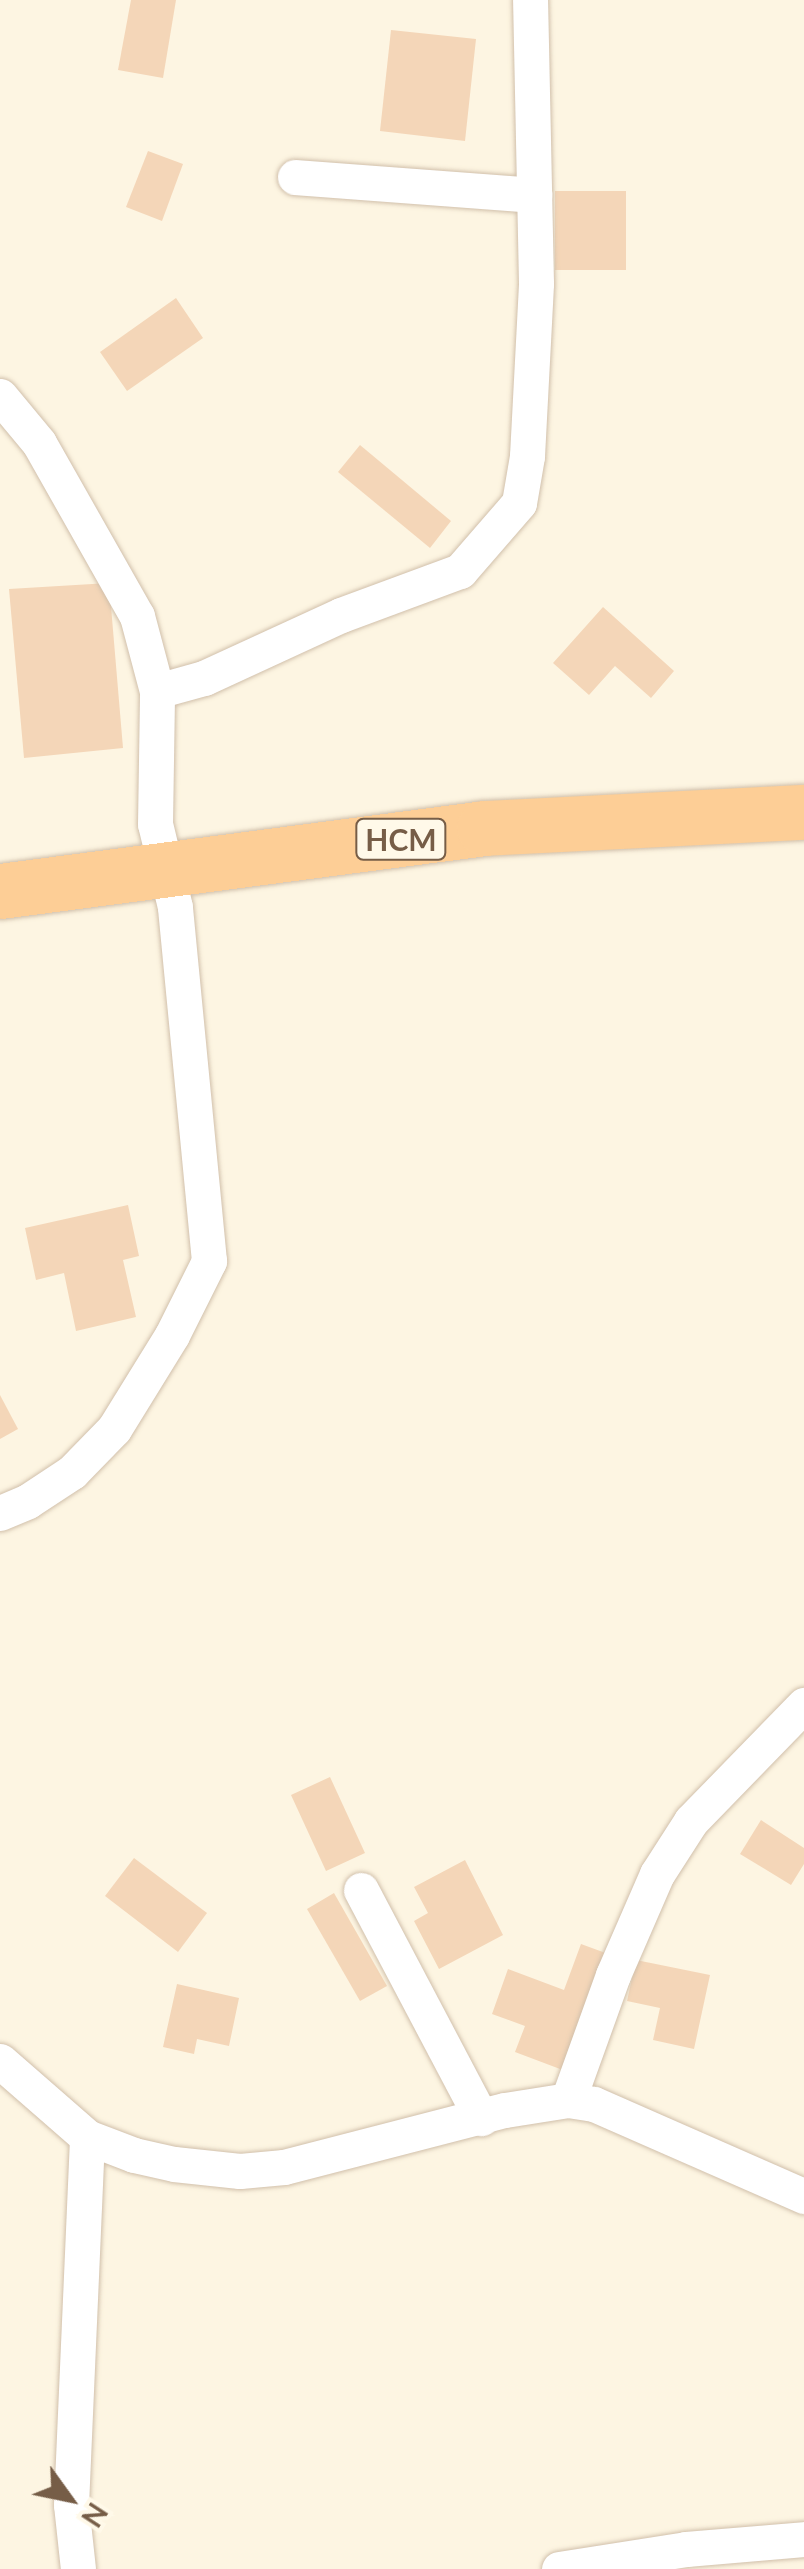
<!DOCTYPE html>
<style>
body{margin:0}
#map{position:relative;width:804px;height:2569px;overflow:hidden;background:#fdf5e2;font-family:Lato,sans-serif}
div>[style]{position:absolute}
.building>*{inset:0;background:#f4d6b8}
.roads{filter:drop-shadow(0 0 2px #d1c0ab) drop-shadow(0 0 2px #d1c0ab)}
.minor>*{height:35px;margin:-17.5px;padding:0 17.5px;transform-origin:17.5px;border-radius:17.5px;background:#fff}
.trunk>*{height:55px;margin:-27.5px;padding:0 27.5px;transform-origin:27.5px;border-radius:27.5px;background:#fdce96}
span{translate:-50% -50%;white-space:nowrap;text-align:center;line-height:1.15;-webkit-text-stroke:9px #fff9e9;paint-order:stroke}
.shield-label span{padding:2px 8px;background:#fff9e9;border:2px solid;border-radius:8px;-webkit-text-stroke-width:0}
.shield-label{font-size:30px;color:#765d47;font-weight:700}
.north{position:absolute;left:20px;top:2449px;width:100px;height:100px;-webkit-text-stroke:8px #fff9e9;paint-order:stroke;rotate:123deg;font-size:28px;font-weight:700;line-height:40px;text-align:center;color:#765d47}
.north::after{content:'';display:block;margin:auto;width:35px;height:45px;background:#765d47;clip-path:polygon(50% 0,100% 100%,50% 72%,0 100%)}
</style>
<div id="map">
<div class="building">
<i style="clip-path:polygon(131px 0,176px 0,163px 78px,118px 70px)"></i>
<i style="clip-path:polygon(391px 30px,476px 39px,465px 141px,380px 131px)"></i>
<i style="clip-path:polygon(148px 151px,183px 164px,162px 221px,126px 207px)"></i>
<i style="clip-path:polygon(555px 191px,626px 191px,626px 270px,555px 270px)"></i>
<i style="clip-path:polygon(176px 298px,203px 338px,127px 391px,100px 352px)"></i>
<i style="clip-path:polygon(360px 445px,451px 521px,430px 548px,338px 472px)"></i>
<i style="clip-path:polygon(109px 583px,123px 748px,24px 758px,9px 589px)"></i>
<i style="clip-path:polygon(603px 607px,674px 671px,651px 698px,615px 666px,589px 695px,553px 663px)"></i>
<i style="clip-path:polygon(128px 1205px,139px 1256px,123px 1260px,136px 1317px,76px 1331px,64px 1273px,36px 1280px,25px 1228px)"></i>
<i style="clip-path:polygon(0 1395px,18px 1429px,0 1439px)"></i>
<i style="clip-path:polygon(330px 1777px,365px 1853px,326px 1871px,291px 1795px)"></i>
<i style="clip-path:polygon(761px 1820px,804px 1848px,804px 1864px,791px 1885px,740px 1854px)"></i>
<i style="clip-path:polygon(134px 1858px,207px 1913px,178px 1952px,105px 1896px)"></i>
<i style="clip-path:polygon(465px 1860px,503px 1935px,439px 1969px,414px 1921px,428px 1913px,414px 1887px)"></i>
<i style="clip-path:polygon(334px 1893px,387px 1986px,360px 2001px,307px 1909px)"></i>
<i style="clip-path:polygon(581px 1944px,611px 1955px,568px 2072px,515px 2052px,525px 2026px,492px 2014px,508px 1969px,564px 1990px)"></i>
<i style="clip-path:polygon(636px 1960px,710px 1975px,694px 2049px,653px 2040px,660px 2008px,627px 2001px)"></i>
<i style="clip-path:polygon(177px 1984px,239px 1998px,229px 2046px,197px 2039px,194px 2054px,163px 2047px)"></i>
</div>
<div class="roads">
<div class="minor">
<i style="left:295px;top:177px;width:240px;rotate:4.3deg"></i>
<i style="left:0;top:396px;width:61px;rotate:50.3deg"></i>
<i style="left:39px;top:443px;width:199px;rotate:60.5deg"></i>
<i style="left:137px;top:616px;width:78px;rotate:75.1deg"></i>
<i style="left:157px;top:691px;width:49px;rotate:-15.5deg"></i>
<i style="left:204px;top:678px;width:151px;rotate:-24.7deg"></i>
<i style="left:341px;top:615px;width:127px;rotate:-20.3deg"></i>
<i style="left:460px;top:571px;width:90px;rotate:-49.1deg"></i>
<i style="left:519px;top:503px;width:48px;rotate:-80.3deg"></i>
<i style="left:527px;top:456px;width:173px;rotate:-87deg"></i>
<i style="left:536px;top:283px;width:283px;rotate:-91.2deg"></i>
<i style="left:0;top:1513px;width:30px;rotate:-23deg"></i>
<i style="left:28px;top:1501px;width:53px;rotate:-33.4deg"></i>
<i style="left:72px;top:1472px;width:60px;rotate:-45.7deg"></i>
<i style="left:114px;top:1429px;width:110px;rotate:-58.3deg"></i>
<i style="left:172px;top:1335px;width:83px;rotate:-63.4deg"></i>
<i style="left:209px;top:1261px;width:356px;rotate:-95.5deg"></i>
<i style="left:175px;top:907px;width:85px;rotate:-103.5deg"></i>
<i style="left:155px;top:824px;width:133px;rotate:-89.1deg"></i>
<i style="left:361px;top:1890px;width:258px;rotate:62.2deg"></i>
<i style="left:0;top:2061px;width:116px;rotate:41.1deg"></i>
<i style="left:87px;top:2137px;width:50px;rotate:21deg"></i>
<i style="left:134px;top:2155px;width:41px;rotate:12.7deg"></i>
<i style="left:174px;top:2164px;width:66px;rotate:6.1deg"></i>
<i style="left:240px;top:2171px;width:44px;rotate:-5.2deg"></i>
<i style="left:284px;top:2167px;width:228px;rotate:-14.5deg"></i>
<i style="left:505px;top:2110px;width:64px;rotate:-9deg"></i>
<i style="left:568px;top:2100px;width:26px;rotate:9deg"></i>
<i style="left:594px;top:2104px;width:229px;rotate:23.7deg"></i>
<i style="left:568px;top:2100px;width:133px;rotate:-70.2deg"></i>
<i style="left:613px;top:1975px;width:110px;rotate:-66.5deg"></i>
<i style="left:657px;top:1874px;width:63px;rotate:-57.3deg"></i>
<i style="left:691px;top:1821px;width:162px;rotate:-45.8deg"></i>
<i style="left:78px;top:2569px;width:64px;rotate:-96.2deg"></i>
<i style="left:71px;top:2505px;width:368px;rotate:-87.5deg"></i>
<i style="left:559px;top:2569px;width:129px;rotate:-8.9deg"></i>
<i style="left:686px;top:2549px;width:118px;rotate:-4.8deg"></i>
</div>
<div class="trunk">
<i style="left:0;top:891px;width:488px;rotate:-7.4deg"></i>
<i style="left:484px;top:828px;width:320px;rotate:-2.9deg"></i>
</div>
</div>
<div class="shield-label">
<span style="left:401px;top:839px">HCM</span>
</div>
<div class="north">N</div>
</div>
